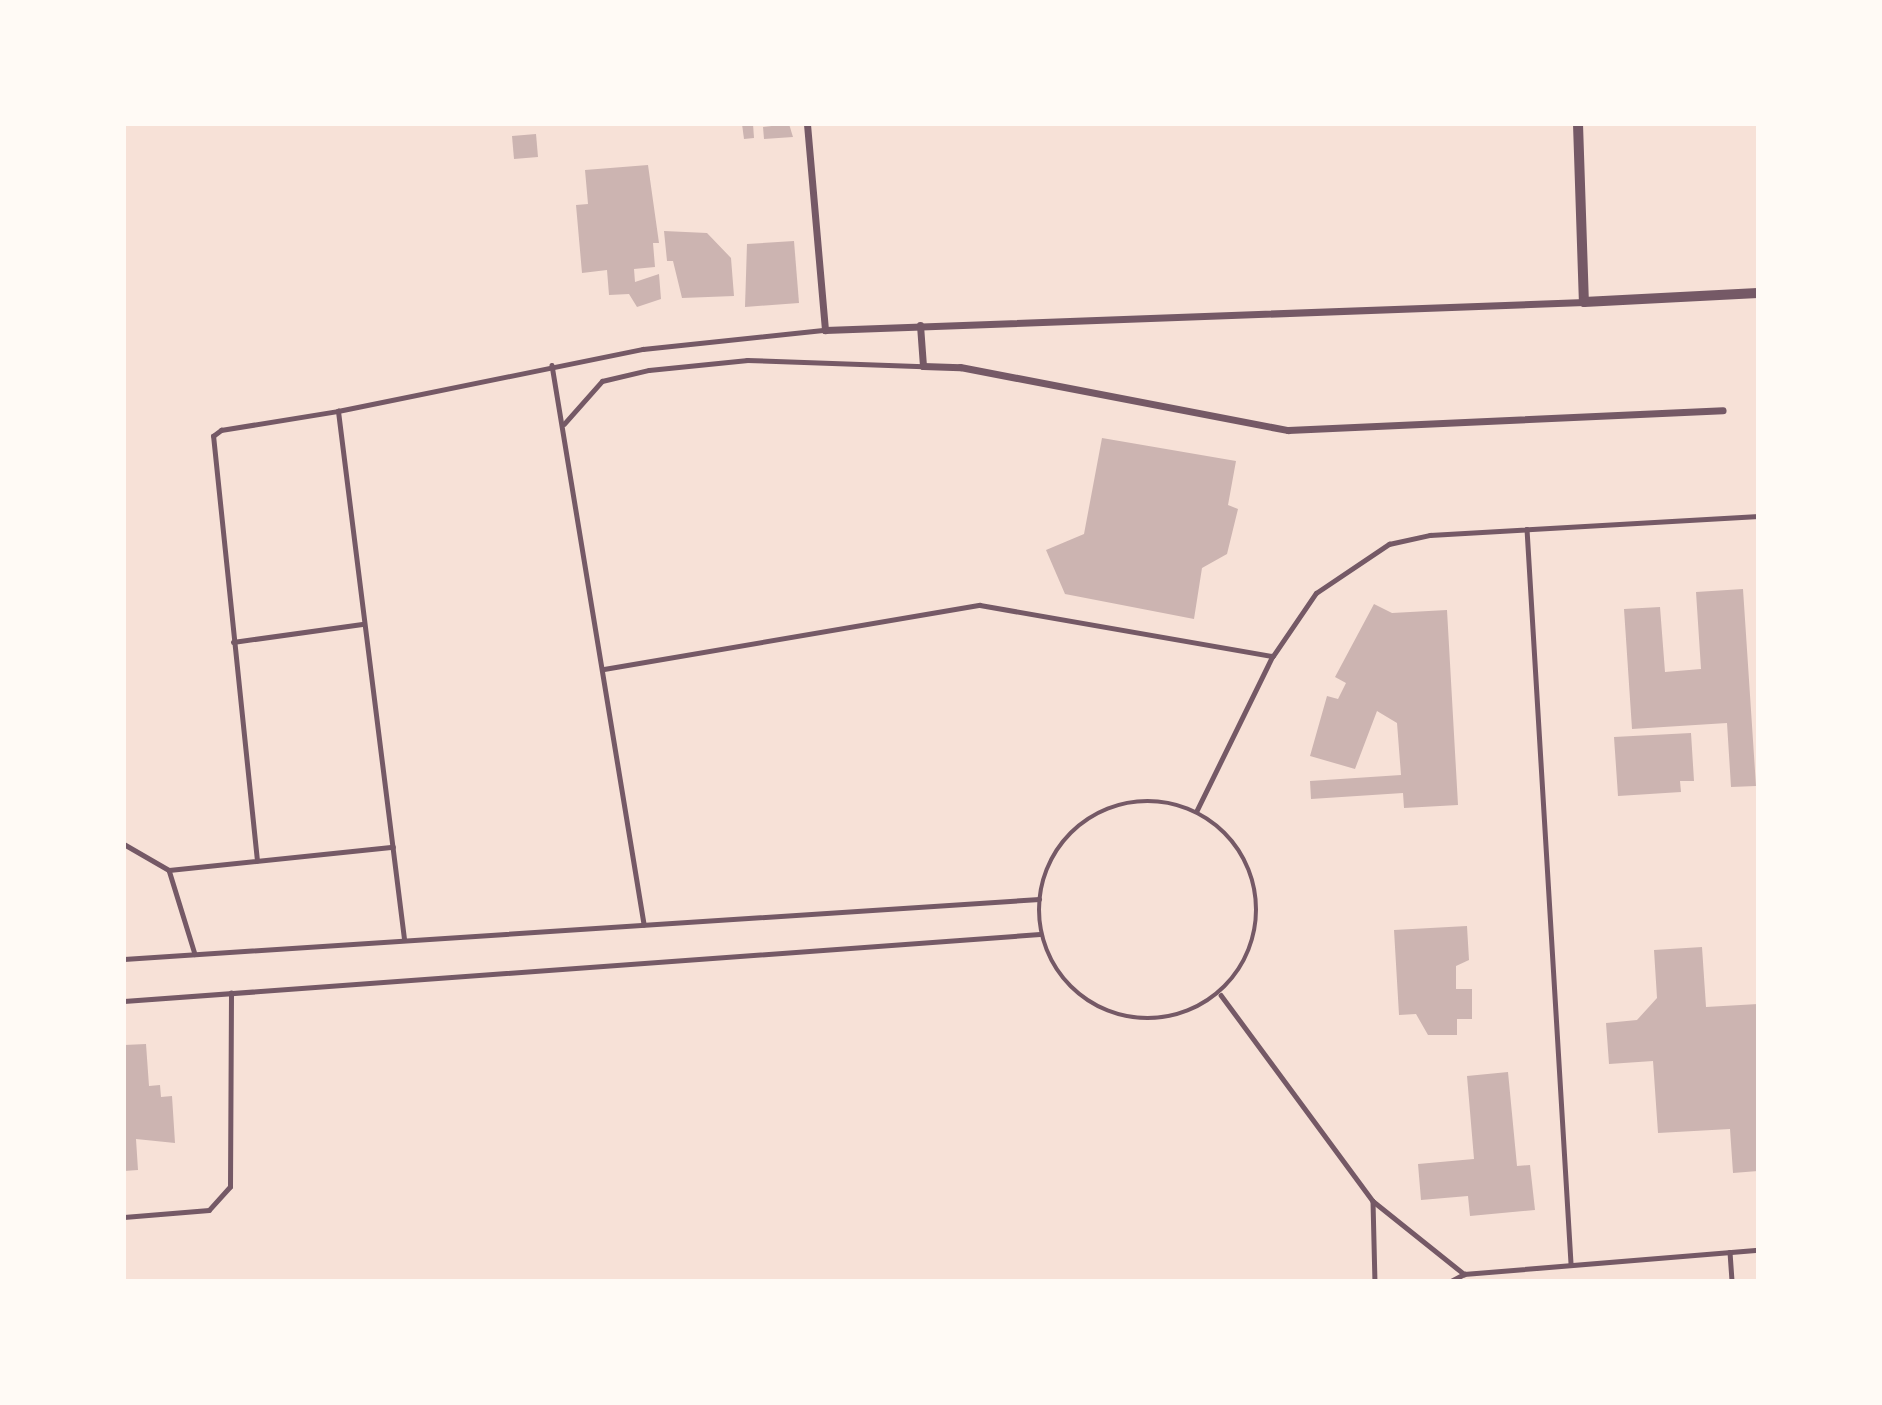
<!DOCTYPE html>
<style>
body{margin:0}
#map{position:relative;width:1882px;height:1405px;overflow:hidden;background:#f7e1d7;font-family:"Fira Sans",sans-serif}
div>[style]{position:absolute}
.building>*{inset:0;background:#ccb4b1}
.service>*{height:4.5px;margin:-2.25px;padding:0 2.25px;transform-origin:2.25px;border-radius:2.25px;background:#755966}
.service>.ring{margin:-2.25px;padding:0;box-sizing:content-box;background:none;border:4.5px solid #755966;border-radius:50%}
.minor>*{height:7px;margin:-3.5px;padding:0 3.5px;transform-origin:3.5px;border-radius:3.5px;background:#755966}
.tertiary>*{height:10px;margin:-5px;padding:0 5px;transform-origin:5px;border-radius:5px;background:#755966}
span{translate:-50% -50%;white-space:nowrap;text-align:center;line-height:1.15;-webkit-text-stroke:6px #fffaf5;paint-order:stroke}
.frame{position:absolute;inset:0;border:126px solid #fffaf5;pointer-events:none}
</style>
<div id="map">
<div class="building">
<i style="clip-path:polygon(742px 124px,753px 124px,754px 138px,744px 139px)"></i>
<i style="clip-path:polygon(789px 124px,793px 137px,764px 139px,763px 127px)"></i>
<i style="clip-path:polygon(536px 134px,538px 157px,514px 159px,512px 136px)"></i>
<i style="clip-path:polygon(648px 165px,659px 243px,653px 243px,655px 267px,634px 269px,635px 282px,659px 274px,661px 299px,637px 307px,629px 294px,609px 295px,607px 270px,582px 273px,576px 205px,588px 204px,585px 170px)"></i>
<i style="clip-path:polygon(664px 231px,707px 233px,731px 258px,734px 296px,682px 298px,673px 261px,667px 261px)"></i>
<i style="clip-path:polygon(794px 241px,799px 303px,745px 307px,747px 244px)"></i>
<i style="clip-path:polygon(1102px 438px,1236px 461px,1228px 505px,1238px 509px,1227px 554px,1202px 568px,1194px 619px,1065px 594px,1046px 550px,1084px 534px)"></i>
<i style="clip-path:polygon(1743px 589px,1756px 786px,1731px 787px,1727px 723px,1632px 729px,1624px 609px,1660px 607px,1665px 672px,1701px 669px,1696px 592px)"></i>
<i style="clip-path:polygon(1374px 604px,1392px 613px,1447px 610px,1458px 805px,1404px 808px,1403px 793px,1311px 799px,1310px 781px,1401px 775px,1397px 723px,1377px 711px,1355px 769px,1310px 756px,1327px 696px,1338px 699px,1346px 683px,1335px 677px)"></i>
<i style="clip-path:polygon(1691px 733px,1694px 781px,1680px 781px,1681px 792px,1618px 796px,1614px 737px)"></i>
<i style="clip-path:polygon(1467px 926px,1469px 960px,1456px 966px,1456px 989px,1472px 989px,1472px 1019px,1457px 1019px,1457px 1035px,1428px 1035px,1416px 1014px,1399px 1015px,1394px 930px)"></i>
<i style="clip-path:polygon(1702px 947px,1706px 1007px,1758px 1004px,1758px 1171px,1733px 1173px,1730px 1129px,1658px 1133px,1653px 1061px,1609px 1064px,1606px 1023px,1637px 1020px,1657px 998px,1654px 950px)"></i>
<i style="clip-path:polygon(146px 1044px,149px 1086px,160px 1085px,161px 1097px,172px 1096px,175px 1143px,136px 1139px,138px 1170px,124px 1171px,124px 1045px)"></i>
<i style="clip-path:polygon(1508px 1072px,1517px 1166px,1530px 1165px,1535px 1210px,1470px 1216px,1468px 1196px,1421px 1200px,1418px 1164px,1474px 1159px,1467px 1076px)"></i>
</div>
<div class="service">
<i style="left:552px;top:365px;width:567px;rotate:80.65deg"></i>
<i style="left:564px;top:424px;width:57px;rotate:-48.5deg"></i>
<i style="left:602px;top:381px;width:48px;rotate:-13.2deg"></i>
<i style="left:649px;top:370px;width:99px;rotate:-5.8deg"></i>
<i style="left:747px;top:360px;width:176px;rotate:2deg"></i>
<i style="left:1527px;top:529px;width:736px;rotate:86.57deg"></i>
<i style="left:233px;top:642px;width:130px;rotate:-7.9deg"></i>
<i style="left:1273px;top:656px;width:76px;rotate:-55.7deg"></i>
<i style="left:1316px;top:593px;width:88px;rotate:-33.9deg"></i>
<i style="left:1389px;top:544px;width:42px;rotate:-12.4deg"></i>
<i style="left:1430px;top:535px;width:329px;rotate:-3.3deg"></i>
<i style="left:604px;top:669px;width:381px;rotate:-9.7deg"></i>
<i style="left:980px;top:605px;width:297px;rotate:9.9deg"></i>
<i style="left:1273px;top:656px;width:173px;rotate:116.1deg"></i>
<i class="ring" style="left:1039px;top:801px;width:213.5px;height:213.5px"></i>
<i style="left:124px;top:844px;width:52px;rotate:30deg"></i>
<i style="left:169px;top:870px;width:88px;rotate:72.8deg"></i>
<i style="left:257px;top:861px;width:427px;rotate:-95.9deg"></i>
<i style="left:213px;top:436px;width:10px;rotate:-37deg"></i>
<i style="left:221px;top:430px;width:119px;rotate:-9.2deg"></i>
<i style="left:169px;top:870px;width:225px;rotate:-5.9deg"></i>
<i style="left:404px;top:939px;width:532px;rotate:-97.13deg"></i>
<i style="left:338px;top:411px;width:311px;rotate:-11.5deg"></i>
<i style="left:643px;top:349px;width:183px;rotate:-6deg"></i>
<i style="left:124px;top:959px;width:917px;rotate:-3.75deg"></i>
<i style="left:1221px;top:995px;width:256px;rotate:53.6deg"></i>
<i style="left:1373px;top:1201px;width:117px;rotate:38.7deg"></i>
<i style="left:124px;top:1001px;width:918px;rotate:-4.18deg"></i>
<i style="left:1373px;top:1201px;width:80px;rotate:88.6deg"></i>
<i style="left:124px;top:1217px;width:85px;rotate:-4.7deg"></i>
<i style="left:209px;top:1210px;width:31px;rotate:-48deg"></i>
<i style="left:230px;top:1187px;width:194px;rotate:-89.7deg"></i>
<i style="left:1730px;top:1252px;width:29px;rotate:86deg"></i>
<i style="left:1451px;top:1281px;width:15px;rotate:-28deg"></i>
<i style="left:1464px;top:1274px;width:295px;rotate:-4.7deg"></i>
</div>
<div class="minor">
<i style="left:807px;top:124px;width:207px;rotate:85deg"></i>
<i style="left:825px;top:330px;width:760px;rotate:-2.11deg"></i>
<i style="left:920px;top:325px;width:41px;rotate:85.8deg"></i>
<i style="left:923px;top:366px;width:37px;rotate:2deg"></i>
<i style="left:960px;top:367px;width:334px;rotate:10.9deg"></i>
<i style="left:1288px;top:430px;width:435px;rotate:-2.6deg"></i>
</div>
<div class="tertiary">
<i style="left:1578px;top:124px;width:178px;rotate:88.1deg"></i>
<i style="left:1584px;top:302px;width:174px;rotate:-3deg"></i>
</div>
<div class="frame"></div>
</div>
